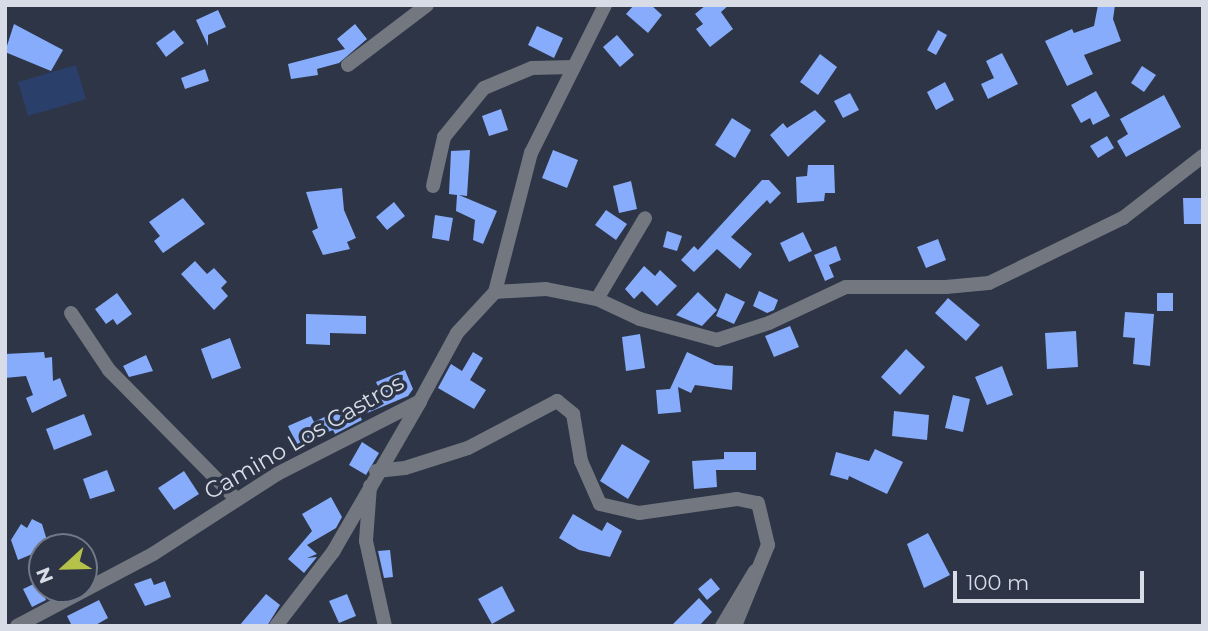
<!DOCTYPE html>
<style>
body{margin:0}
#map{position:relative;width:1208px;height:631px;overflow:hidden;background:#2d3546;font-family:Montserrat,sans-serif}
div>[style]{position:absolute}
.green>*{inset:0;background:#2b3f6b}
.building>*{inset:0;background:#87acfc}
.minor>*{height:14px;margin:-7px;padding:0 7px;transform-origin:7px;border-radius:7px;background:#727780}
span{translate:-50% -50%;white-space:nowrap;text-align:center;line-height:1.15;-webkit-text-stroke:7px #2d3546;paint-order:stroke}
.street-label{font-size:23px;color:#d7dce7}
.frame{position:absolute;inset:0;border:7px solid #d7dce7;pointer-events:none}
.north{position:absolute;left:28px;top:533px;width:70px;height:70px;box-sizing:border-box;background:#2d3546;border:2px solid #717886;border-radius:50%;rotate:248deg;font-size:19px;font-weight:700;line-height:28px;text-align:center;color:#d7dce7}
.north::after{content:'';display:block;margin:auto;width:24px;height:32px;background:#b5c249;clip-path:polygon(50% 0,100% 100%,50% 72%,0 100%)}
.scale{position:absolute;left:953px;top:571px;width:191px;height:32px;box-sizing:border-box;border:4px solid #d7dce7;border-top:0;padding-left:9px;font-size:21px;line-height:24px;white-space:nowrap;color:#d7dce7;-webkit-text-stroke:5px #2d3546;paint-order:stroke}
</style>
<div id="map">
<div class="green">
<i style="clip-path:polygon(76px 65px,86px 99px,28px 116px,18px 82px)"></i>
</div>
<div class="building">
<i style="clip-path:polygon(634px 5px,651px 5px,662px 15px,648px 33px,626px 14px)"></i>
<i style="clip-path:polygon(706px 5px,729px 5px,721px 12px,733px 29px,710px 47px,696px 29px,703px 24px,695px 14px)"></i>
<i style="clip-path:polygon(1098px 5px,1115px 5px,1113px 19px,1121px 41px,1084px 55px,1093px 74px,1067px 86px,1045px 41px,1072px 29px,1074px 33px,1094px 26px)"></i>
<i style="clip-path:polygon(218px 10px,226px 27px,208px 35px,208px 46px,196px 20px)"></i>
<i style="clip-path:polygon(14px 24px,63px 50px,51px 71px,5px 52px)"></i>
<i style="clip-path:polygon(355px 24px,367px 39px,339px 63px,317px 69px,318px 75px,291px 79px,288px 64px,345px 49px,337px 39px)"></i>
<i style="clip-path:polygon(537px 26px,563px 38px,554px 58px,528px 45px)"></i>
<i style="clip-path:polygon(174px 30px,184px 43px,166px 57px,156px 43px)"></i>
<i style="clip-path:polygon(938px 30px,947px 35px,936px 55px,927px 50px)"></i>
<i style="clip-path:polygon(617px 35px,634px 55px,620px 67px,603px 47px)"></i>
<i style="clip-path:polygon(1002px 53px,1018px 84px,988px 99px,981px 84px,994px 78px,986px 61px)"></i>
<i style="clip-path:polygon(820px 54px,837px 67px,818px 95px,800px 82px)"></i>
<i style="clip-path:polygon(1142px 66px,1156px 75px,1144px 92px,1131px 83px)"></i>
<i style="clip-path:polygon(205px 69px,209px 81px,185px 89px,181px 78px)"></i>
<i style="clip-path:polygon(945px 82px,954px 100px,936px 110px,927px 92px)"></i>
<i style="clip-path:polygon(1096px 91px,1110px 116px,1093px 125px,1090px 118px,1081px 123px,1071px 105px)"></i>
<i style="clip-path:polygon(850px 93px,859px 110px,843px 118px,834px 101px)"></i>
<i style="clip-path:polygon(1164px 95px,1181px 127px,1126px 157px,1117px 141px,1128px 134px,1120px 119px)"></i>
<i style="clip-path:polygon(501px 109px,508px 130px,489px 136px,482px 116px)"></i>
<i style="clip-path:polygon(815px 110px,826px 121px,788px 157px,770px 135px,783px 123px,787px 128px)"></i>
<i style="clip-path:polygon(732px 118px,751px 130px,735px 158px,715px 145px)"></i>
<i style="clip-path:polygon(1107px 136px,1114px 148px,1098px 158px,1090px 146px)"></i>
<i style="clip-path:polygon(470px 150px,467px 196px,459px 195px,497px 211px,483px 244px,473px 240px,475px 220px,456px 211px,457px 195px,449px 194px,451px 151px)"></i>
<i style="clip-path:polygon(553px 150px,578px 160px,567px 188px,542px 178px)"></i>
<i style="clip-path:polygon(808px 165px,834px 165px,835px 193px,825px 193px,824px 201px,797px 203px,796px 177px,807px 176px)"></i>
<i style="clip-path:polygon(762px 180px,769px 180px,781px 193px,770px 204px,767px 200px,731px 237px,752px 254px,740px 269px,717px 249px,694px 272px,681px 260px,694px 246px,698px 250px)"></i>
<i style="clip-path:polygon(631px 181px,637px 209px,619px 213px,613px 186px)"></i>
<i style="clip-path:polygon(342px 188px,344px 210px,356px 238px,347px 242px,350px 249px,323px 255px,312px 231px,318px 228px,306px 192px)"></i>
<i style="clip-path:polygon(183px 198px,205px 224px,163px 253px,154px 241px,160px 236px,149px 222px)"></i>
<i style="clip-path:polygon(1183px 198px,1201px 198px,1201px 224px,1184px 224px)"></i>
<i style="clip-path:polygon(394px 202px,405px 216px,387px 230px,376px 217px)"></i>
<i style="clip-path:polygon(606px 210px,627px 224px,616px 240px,595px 225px)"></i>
<i style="clip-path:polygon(435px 215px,453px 218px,449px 241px,432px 238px)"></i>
<i style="clip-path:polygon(667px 231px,682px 236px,677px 251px,663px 247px)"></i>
<i style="clip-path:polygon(803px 232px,812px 251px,789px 262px,780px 243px)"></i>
<i style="clip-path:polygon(938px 239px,946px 260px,926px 268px,917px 247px)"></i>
<i style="clip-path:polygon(836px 246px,841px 260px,829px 265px,834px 277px,825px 281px,814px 255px)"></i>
<i style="clip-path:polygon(195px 261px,207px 274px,214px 268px,227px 282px,221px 288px,228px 296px,214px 310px,181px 274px)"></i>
<i style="clip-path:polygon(644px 266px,655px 276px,660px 270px,677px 286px,657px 306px,642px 291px,634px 299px,625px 289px)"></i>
<i style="clip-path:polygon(759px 291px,778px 300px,774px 310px,767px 313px,753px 306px)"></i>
<i style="clip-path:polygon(698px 292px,717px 310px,702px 326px,676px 315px)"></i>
<i style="clip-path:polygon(117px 293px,132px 314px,117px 325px,113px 319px,106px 324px,95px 309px)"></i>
<i style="clip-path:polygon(726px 293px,745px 302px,734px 324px,716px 316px)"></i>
<i style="clip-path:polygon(1157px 293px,1173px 293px,1173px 311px,1157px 311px)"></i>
<i style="clip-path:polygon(948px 298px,980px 325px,966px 341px,935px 313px)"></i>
<i style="clip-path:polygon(1125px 312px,1154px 314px,1150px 366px,1133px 364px,1135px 338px,1123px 337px)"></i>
<i style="clip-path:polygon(306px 314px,366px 316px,366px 334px,330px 333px,330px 345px,306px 344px)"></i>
<i style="clip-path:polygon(790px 326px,799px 347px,774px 357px,765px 336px)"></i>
<i style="clip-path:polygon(1076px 331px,1078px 367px,1047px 369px,1045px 333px)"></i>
<i style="clip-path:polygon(640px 334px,645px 368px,626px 371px,622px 337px)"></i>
<i style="clip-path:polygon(230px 338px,241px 368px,212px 379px,201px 349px)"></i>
<i style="clip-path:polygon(906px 349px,925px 367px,900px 395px,881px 377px)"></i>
<i style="clip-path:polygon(44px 352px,45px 358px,52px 357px,53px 381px,60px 378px,67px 396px,32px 413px,26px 398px,33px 395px,26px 376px,5px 378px,5px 354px)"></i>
<i style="clip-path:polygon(473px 352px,483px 358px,470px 380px,486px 390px,474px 409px,438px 388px,451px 364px,462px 371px)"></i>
<i style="clip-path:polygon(687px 352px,715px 365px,733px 366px,732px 390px,695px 385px,691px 393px,678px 387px,681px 412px,658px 414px,656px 390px,670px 389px)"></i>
<i style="clip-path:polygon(146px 355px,153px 371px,129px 377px,123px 366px)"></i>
<i style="clip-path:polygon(1002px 366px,1013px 395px,987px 405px,975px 377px)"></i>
<i style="clip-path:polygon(405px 370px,413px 389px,408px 396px,360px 416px,362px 420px,335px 434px,333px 430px,296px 445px,288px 426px,311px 416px,314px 422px,362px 399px,360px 393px,379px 389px,376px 382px)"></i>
<i style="clip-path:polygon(953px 395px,970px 399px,963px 432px,945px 428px)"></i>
<i style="clip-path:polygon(894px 411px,929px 415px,927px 440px,892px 436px)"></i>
<i style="clip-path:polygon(84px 414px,92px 435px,54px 450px,46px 429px)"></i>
<i style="clip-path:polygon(362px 442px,379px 453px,366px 475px,349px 465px)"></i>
<i style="clip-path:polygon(622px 444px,650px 461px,628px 499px,600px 481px)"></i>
<i style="clip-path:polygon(875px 449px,903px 462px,887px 494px,849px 476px,848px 480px,830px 475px,836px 452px,869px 461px)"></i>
<i style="clip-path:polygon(724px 452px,756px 452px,756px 470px,716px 470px,717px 487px,694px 489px,692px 461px,724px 459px)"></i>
<i style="clip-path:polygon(107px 470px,115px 491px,90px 499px,83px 479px)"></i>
<i style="clip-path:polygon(184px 471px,199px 494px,174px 510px,158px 488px)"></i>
<i style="clip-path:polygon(331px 497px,342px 517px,336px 528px,307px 545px,317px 554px,307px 558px,317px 557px,304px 573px,288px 559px,312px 531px,302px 514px)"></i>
<i style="clip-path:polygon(573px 514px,602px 531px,607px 522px,622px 531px,610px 557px,579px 550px,559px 538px)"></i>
<i style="clip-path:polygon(32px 519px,42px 524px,49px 547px,18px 560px,11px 540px,21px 524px,27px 528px)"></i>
<i style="clip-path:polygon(928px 533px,950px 575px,924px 588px,907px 544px)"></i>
<i style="clip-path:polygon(390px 550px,393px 577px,384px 578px,378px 551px)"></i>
<i style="clip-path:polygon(151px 578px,154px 585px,165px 581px,171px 597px,145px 606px,134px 584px)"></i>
<i style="clip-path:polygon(711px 578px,720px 589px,707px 600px,698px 589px)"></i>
<i style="clip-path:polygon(38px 582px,46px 600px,32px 607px,23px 589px)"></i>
<i style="clip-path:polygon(502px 586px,515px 611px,492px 624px,478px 599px)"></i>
<i style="clip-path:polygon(266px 594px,280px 605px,267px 626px,239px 626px)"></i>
<i style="clip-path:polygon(347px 594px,356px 616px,339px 623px,329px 601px)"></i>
<i style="clip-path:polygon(699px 598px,712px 612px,699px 626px,671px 626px)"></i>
<i style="clip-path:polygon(99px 600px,108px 618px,94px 626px,72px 626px,67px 616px)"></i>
</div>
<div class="minor">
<i style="left:348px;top:65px;width:99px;rotate:-37.2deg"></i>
<i style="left:433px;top:186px;width:50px;rotate:-77.3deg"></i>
<i style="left:444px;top:137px;width:63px;rotate:-50.8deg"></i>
<i style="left:484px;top:88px;width:52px;rotate:-22.6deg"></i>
<i style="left:532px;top:68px;width:42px;rotate:-1.4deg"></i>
<i style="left:495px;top:292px;width:144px;rotate:-75.5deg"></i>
<i style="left:531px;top:153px;width:165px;rotate:-63.4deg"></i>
<i style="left:597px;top:299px;width:94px;rotate:-59.3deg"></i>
<i style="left:71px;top:313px;width:69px;rotate:56.3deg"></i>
<i style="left:109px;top:370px;width:182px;rotate:45.4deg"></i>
<i style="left:376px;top:471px;width:29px;rotate:-6deg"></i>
<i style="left:405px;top:468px;width:66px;rotate:-17.6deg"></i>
<i style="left:468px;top:448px;width:101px;rotate:-27.8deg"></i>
<i style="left:557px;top:401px;width:21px;rotate:39deg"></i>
<i style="left:573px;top:414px;width:48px;rotate:80.3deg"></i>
<i style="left:581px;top:461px;width:47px;rotate:66.2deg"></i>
<i style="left:600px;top:504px;width:40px;rotate:13deg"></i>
<i style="left:639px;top:513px;width:99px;rotate:-8.1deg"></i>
<i style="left:737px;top:499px;width:21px;rotate:11deg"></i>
<i style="left:758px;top:503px;width:43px;rotate:76.6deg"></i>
<i style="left:768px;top:545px;width:87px;rotate:112.2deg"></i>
<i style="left:370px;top:486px;width:55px;rotate:94.2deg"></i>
<i style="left:366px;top:541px;width:87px;rotate:77.4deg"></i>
<i style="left:17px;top:626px;width:154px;rotate:-27.9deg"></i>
<i style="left:153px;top:554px;width:148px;rotate:-32.8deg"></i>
<i style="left:277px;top:474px;width:161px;rotate:-27deg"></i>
<i style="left:420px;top:401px;width:77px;rotate:-61.4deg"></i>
<i style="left:457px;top:333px;width:56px;rotate:-47.2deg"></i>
<i style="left:495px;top:292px;width:51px;rotate:-3.4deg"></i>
<i style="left:546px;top:289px;width:52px;rotate:11.1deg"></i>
<i style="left:597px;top:299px;width:47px;rotate:24.9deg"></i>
<i style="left:640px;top:319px;width:80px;rotate:15.3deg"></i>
<i style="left:717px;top:340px;width:55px;rotate:-18.1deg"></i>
<i style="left:769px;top:323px;width:85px;rotate:-25.1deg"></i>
<i style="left:846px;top:287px;width:100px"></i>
<i style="left:946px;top:287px;width:43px;rotate:-5.3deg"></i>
<i style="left:989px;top:283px;width:149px;rotate:-25.9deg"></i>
<i style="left:1123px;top:218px;width:101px;rotate:-37.8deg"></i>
<i style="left:276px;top:626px;width:93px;rotate:-52.4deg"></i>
<i style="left:333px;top:552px;width:173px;rotate:-59.9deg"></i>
<i style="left:722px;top:626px;width:64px;rotate:-59deg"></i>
</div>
<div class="street-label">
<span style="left:304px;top:437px;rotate:-30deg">Camino Los Castros</span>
</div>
<div class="frame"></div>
<div class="north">N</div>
<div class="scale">100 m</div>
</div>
